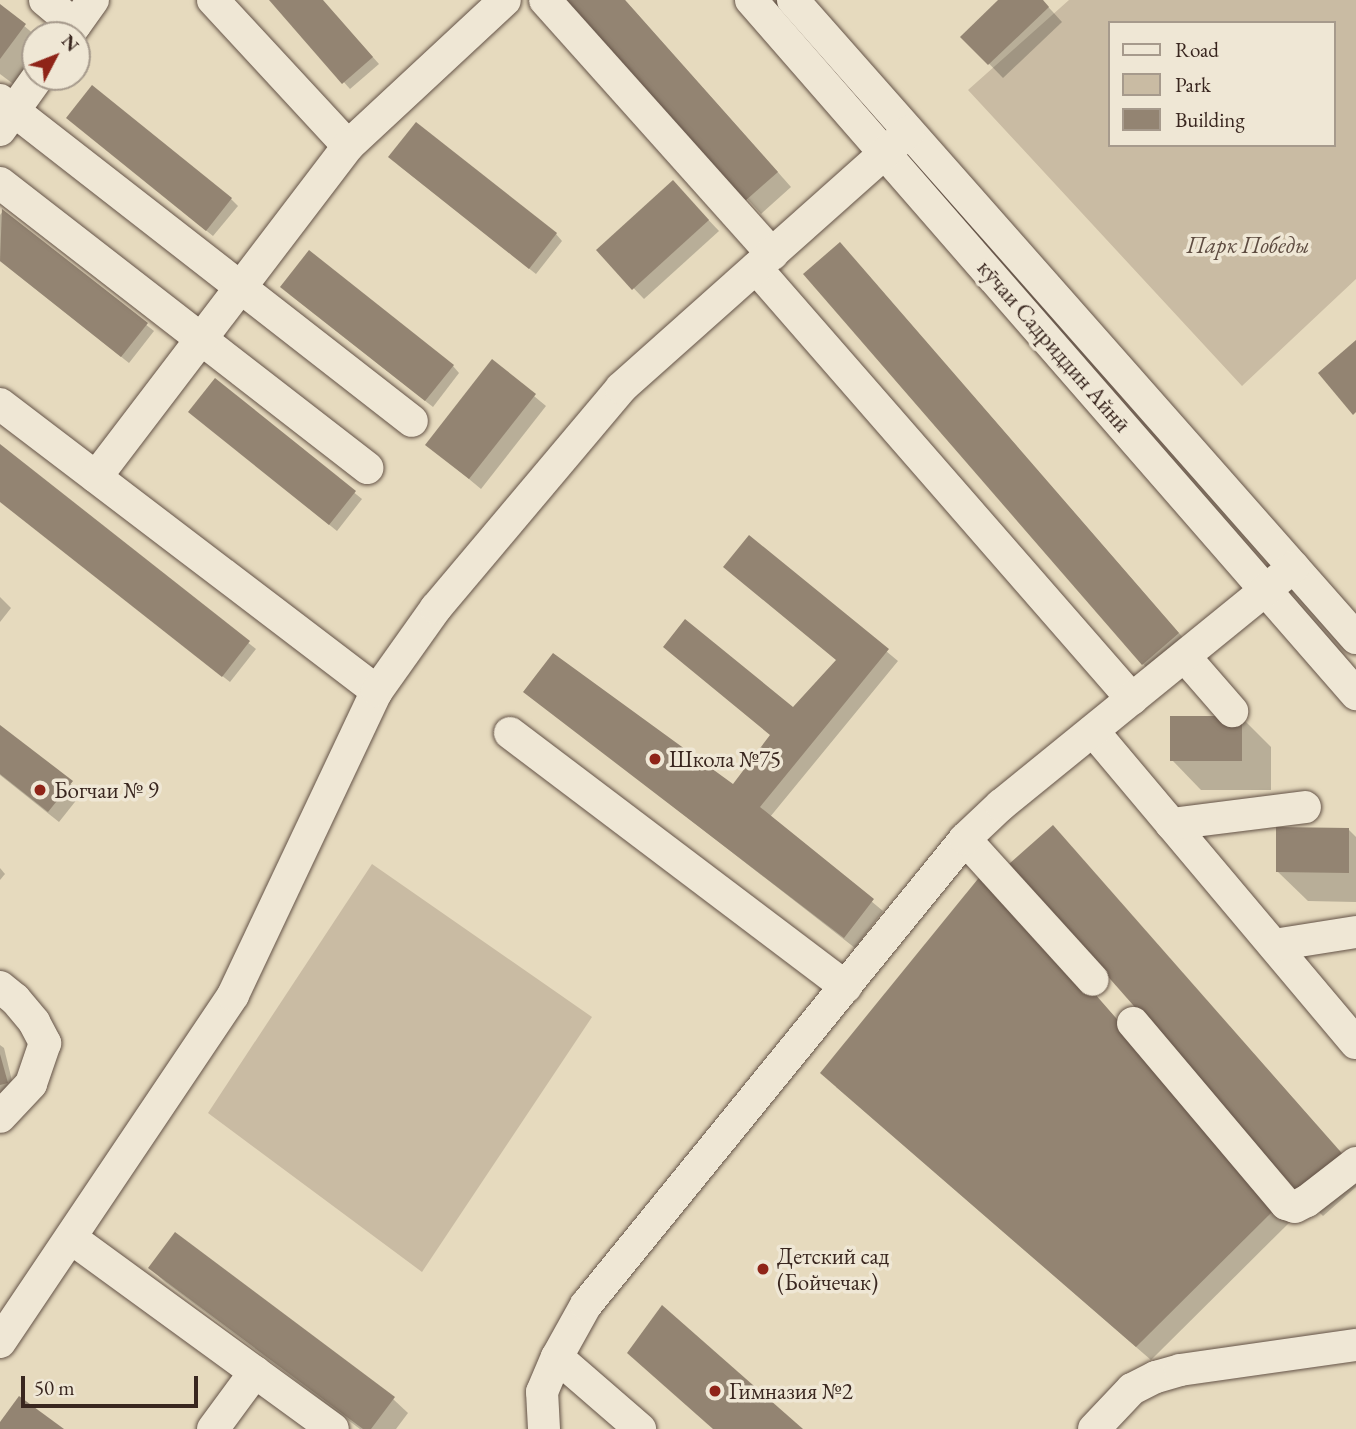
<!DOCTYPE html>
<meta charset="utf-8">
<style>
body{margin:0}
#map{position:relative;width:1356px;height:1429px;overflow:hidden;background:#e6dabe;font-family:"EB Garamond",serif}
div>[style]{position:absolute}
.green>*{inset:0;background:#c9bba3}
.shadow>*{inset:0;background:#0003}
.building>*{inset:0;background:#938472}
.roads{filter:drop-shadow(0 0 2px #645347) drop-shadow(0 0 2px #645347)}
.minor>*{height:32px;margin:-16px;padding:0 16px;transform-origin:16px;border-radius:16px;background:#efe7d5}
.dots>*{width:19px;height:19px;translate:-50% -50%;box-sizing:border-box;border:4px solid #efe7d5;border-radius:50%}
span{translate:-50% -50%;white-space:nowrap;text-align:center;line-height:1.15;-webkit-text-stroke:7px #efe7d5;paint-order:stroke}
.park-label{font-size:23px;color:#5d4b40;font-style:italic}
.street-label{font-size:23px;color:#39261f}
.poi-label{font-size:23px;color:#39261f}
.left{translate:0 -50%;text-align:left}
.legend{position:absolute;left:1108px;top:21px;width:228px;height:126px;box-sizing:border-box;background:#efe7d5;border:2px solid #a69a8c;margin:0;padding:9px 12px;list-style:none;font-size:21px;color:#39261f}
.legend li{display:flex;align-items:center;gap:14px;height:35px}
.legend b{width:35px;border:2px solid #a69a8c}
.north{position:absolute;left:21px;top:21px;width:70px;height:70px;box-sizing:border-box;background:#efe7d5;border:2px solid #a69a8c;border-radius:50%;rotate:48deg;font-size:19px;font-weight:700;line-height:28px;text-align:center;color:#39261f}
.north::after{content:'';display:block;margin:auto;width:24px;height:32px;background:#8f2418;clip-path:polygon(50% 0,100% 100%,50% 72%,0 100%)}
.scale{position:absolute;left:21px;top:1376px;width:177px;height:32px;box-sizing:border-box;border:4px solid #39261f;border-top:0;padding-left:9px;font-size:21px;line-height:24px;white-space:nowrap;color:#39261f;-webkit-text-stroke:5px #efe7d5;paint-order:stroke}
</style>
<div id="map">
<div class="green">
<i style="clip-path:polygon(evenodd,1069px 0,1356px 0,1356px 279px,1242px 386px,968px 90px,1069px 0,1109px 23px,1333px 23px,1333px 145px,1109px 145px,1109px 23px)"></i>
<i style="clip-path:polygon(372px 864px,592px 1017px,422px 1272px,208px 1113px)"></i>
</div>
<div class="shadow">
<i style="clip-path:polygon(271px 0,322px 0,379px 64px,350px 89px)"></i>
<i style="clip-path:polygon(569px 0,625px 0,791px 187px,761px 214px)"></i>
<i style="clip-path:polygon(1000px 0,1042px 0,1062px 22px,1003px 78px,963px 37px)"></i>
<i style="clip-path:polygon(0 6px,35px 35px,35px 61px,16px 86px,0 74px)"></i>
<i style="clip-path:polygon(75px 124px,231px 199px,238px 206px,213px 236px)"></i>
<i style="clip-path:polygon(397px 164px,556px 234px,562px 241px,536px 274px)"></i>
<i style="clip-path:polygon(683px 193px,719px 231px,644px 299px,598px 251px)"></i>
<i style="clip-path:polygon(3px 211px,154px 331px,129px 363px,0 261px,0 215px)"></i>
<i style="clip-path:polygon(854px 259px,1192px 648px,1157px 678px,1143px 664px)"></i>
<i style="clip-path:polygon(289px 294px,453px 366px,459px 373px,433px 407px)"></i>
<i style="clip-path:polygon(493px 362px,546px 406px,481px 489px,428px 445px)"></i>
<i style="clip-path:polygon(215px 380px,362px 499px,337px 531px,197px 418px)"></i>
<i style="clip-path:polygon(0 446px,256px 649px,230px 682px,0 501px)"></i>
<i style="clip-path:polygon(750px 538px,898px 661px,770px 817px,883px 911px,855px 948px,525px 691px,733px 786px,772px 736px,665px 647px,793px 709px,838px 661px,725px 567px)"></i>
<i style="clip-path:polygon(0 597px,11px 608px,0 622px)"></i>
<i style="clip-path:polygon(1242px 718px,1271px 747px,1271px 790px,1201px 790px,1172px 760px)"></i>
<i style="clip-path:polygon(0 727px,82px 793px,59px 822px,0 775px)"></i>
<i style="clip-path:polygon(1053px 828px,1356px 1169px,1356px 1187px,1323px 1216px,1302px 1195px)"></i>
<i style="clip-path:polygon(1348px 829px,1356px 837px,1356px 902px,1308px 901px,1278px 872px)"></i>
<i style="clip-path:polygon(0 868px,5px 874px,0 880px)"></i>
<i style="clip-path:polygon(1000px 886px,1292px 1220px,1151px 1360px,836px 1087px)"></i>
<i style="clip-path:polygon(0 1045px,4px 1048px,14px 1089px,0 1093px)"></i>
<i style="clip-path:polygon(150px 1268px,393px 1399px,408px 1413px,396px 1429px,360px 1429px,165px 1282px)"></i>
</div>
<div class="building">
<i style="clip-path:polygon(269px 0,323px 0,373px 57px,342px 84px)"></i>
<i style="clip-path:polygon(566px 0,625px 0,778px 172px,745px 201px)"></i>
<i style="clip-path:polygon(998px 0,1043px 0,1049px 7px,988px 65px,960px 37px)"></i>
<i style="clip-path:polygon(0 4px,26px 24px,0 59px)"></i>
<i style="clip-path:polygon(92px 85px,232px 198px,206px 231px,66px 118px)"></i>
<i style="clip-path:polygon(416px 122px,557px 233px,529px 269px,388px 157px)"></i>
<i style="clip-path:polygon(673px 180px,709px 220px,632px 290px,596px 250px)"></i>
<i style="clip-path:polygon(2px 209px,148px 323px,121px 357px,0 261px)"></i>
<i style="clip-path:polygon(840px 242px,1179px 633px,1142px 665px,803px 274px)"></i>
<i style="clip-path:polygon(309px 250px,454px 365px,425px 401px,280px 287px)"></i>
<i style="clip-path:polygon(1356px 340px,1356px 412px,1353px 415px,1318px 373px)"></i>
<i style="clip-path:polygon(492px 359px,536px 394px,469px 479px,425px 445px)"></i>
<i style="clip-path:polygon(215px 378px,356px 491px,329px 525px,188px 412px)"></i>
<i style="clip-path:polygon(0 444px,250px 641px,222px 677px,0 502px)"></i>
<i style="clip-path:polygon(749px 535px,889px 649px,760px 807px,874px 899px,844px 938px,523px 692px,553px 653px,733px 784px,770px 735px,663px 647px,685px 619px,793px 707px,836px 660px,723px 567px)"></i>
<i style="clip-path:polygon(1170px 716px,1242px 716px,1242px 761px,1170px 761px)"></i>
<i style="clip-path:polygon(0 725px,73px 781px,48px 812px,0 774px)"></i>
<i style="clip-path:polygon(1053px 825px,1345px 1157px,1301px 1196px,1009px 864px)"></i>
<i style="clip-path:polygon(1276px 827px,1349px 828px,1349px 873px,1276px 872px)"></i>
<i style="clip-path:polygon(986px 869px,1279px 1205px,1136px 1347px,820px 1073px)"></i>
<i style="clip-path:polygon(0 1054px,8px 1083px,0 1085px)"></i>
<i style="clip-path:polygon(175px 1232px,395px 1397px,371px 1429px,363px 1429px,148px 1268px)"></i>
<i style="clip-path:polygon(662px 1305px,803px 1429px,713px 1429px,627px 1353px)"></i>
<i style="clip-path:polygon(19px 1396px,64px 1429px,0 1429px,0 1422px)"></i>
</div>
<div class="roads">
<div class="minor">
<i style="left:45px;top:0;width:39px;rotate:40deg"></i>
<i style="left:213px;top:0;width:199px;rotate:47.2deg"></i>
<i style="left:348px;top:146px;width:214px;rotate:-42.9deg"></i>
<i style="left:545px;top:0;width:341px;rotate:48.2deg"></i>
<i style="left:751px;top:0;width:921px;rotate:48.92deg"></i>
<i style="left:793px;top:0;width:851px;rotate:48.57deg"></i>
<i style="left:68px;top:35px;width:43px;rotate:-54.5deg"></i>
<i style="left:0;top:100px;width:522px;rotate:37.92deg"></i>
<i style="left:0;top:130px;width:65px;rotate:-54.4deg"></i>
<i style="left:0;top:183px;width:465px;rotate:37.8deg"></i>
<i style="left:756px;top:268px;width:572px;rotate:48.9deg"></i>
<i style="left:0;top:404px;width:474px;rotate:37.3deg"></i>
<i style="left:96px;top:477px;width:416px;rotate:-52.7deg"></i>
<i style="left:1185px;top:657px;width:72px;rotate:49deg"></i>
<i style="left:1093px;top:731px;width:408px;rotate:49.9deg"></i>
<i style="left:510px;top:733px;width:421px;rotate:37.1deg"></i>
<i style="left:1171px;top:824px;width:135px;rotate:-7.2deg"></i>
<i style="left:965px;top:839px;width:190px;rotate:47.8deg"></i>
<i style="left:1274px;top:945px;width:83px;rotate:-9deg"></i>
<i style="left:0;top:987px;width:19px;rotate:39deg"></i>
<i style="left:15px;top:999px;width:30px;rotate:50deg"></i>
<i style="left:34px;top:1022px;width:24px;rotate:62deg"></i>
<i style="left:45px;top:1043px;width:43px;rotate:108.9deg"></i>
<i style="left:31px;top:1084px;width:45px;rotate:133.2deg"></i>
<i style="left:1133px;top:1023px;width:237px;rotate:49.8deg"></i>
<i style="left:1286px;top:1204px;width:9px;rotate:18deg"></i>
<i style="left:1295px;top:1207px;width:13px;rotate:-27deg"></i>
<i style="left:1307px;top:1201px;width:62px;rotate:-37.8deg"></i>
<i style="left:71px;top:1238px;width:324px;rotate:36.1deg"></i>
<i style="left:0;top:1342px;width:418px;rotate:-56.1deg"></i>
<i style="left:233px;top:995px;width:336px;rotate:-64.7deg"></i>
<i style="left:377px;top:691px;width:102px;rotate:-54.6deg"></i>
<i style="left:436px;top:608px;width:287px;rotate:-49.9deg"></i>
<i style="left:621px;top:388px;width:385px;rotate:-41.7deg"></i>
<i style="left:557px;top:1357px;width:110px;rotate:40.9deg"></i>
<i style="left:213px;top:1429px;width:71px;rotate:-53.6deg"></i>
<i style="left:544px;top:1429px;width:37px;rotate:-93deg"></i>
<i style="left:542px;top:1392px;width:38px;rotate:-67deg"></i>
<i style="left:557px;top:1357px;width:60px;rotate:-60.9deg"></i>
<i style="left:586px;top:1305px;width:601px;rotate:-50.88deg"></i>
<i style="left:965px;top:839px;width:50px;rotate:-43.4deg"></i>
<i style="left:1001px;top:805px;width:377px;rotate:-39.1deg"></i>
<i style="left:1094px;top:1429px;width:55px;rotate:-46.5deg"></i>
<i style="left:1132px;top:1389px;width:27px;rotate:-27deg"></i>
<i style="left:1156px;top:1377px;width:25px;rotate:-16deg"></i>
<i style="left:1180px;top:1370px;width:178px;rotate:-8.1deg"></i>
</div>
</div>
<div class="dots">
<i style="left:655px;top:759px;background:#8f2418"></i>
<i style="left:40px;top:790px;background:#8f2418"></i>
<i style="left:763px;top:1269px;background:#8f2418"></i>
<i style="left:715px;top:1391px;background:#8f2418"></i>
</div>
<div class="park-label">
<span style="left:1248px;top:245px">Парк Победы</span>
</div>
<div class="street-label">
<span style="left:1054px;top:346px;rotate:49deg">кӯчаи Садриддин Айнӣ</span>
</div>
<div class="poi-label">
<span class="left" style="left:669px;top:759px">Школа №75</span>
<span class="left" style="left:54px;top:790px">Богчаи № 9</span>
<span class="left" style="left:777px;top:1269px">Детский сад<br>(Бойчечак)</span>
<span class="left" style="left:729px;top:1391px">Гимназия №2</span>
</div>
<ul class="legend">
<li><b style="height:9px;background:#efe7d5"></b>Road</li>
<li><b style="height:19px;background:#c9bba3"></b>Park</li>
<li><b style="height:19px;background:#938472"></b>Building</li>
</ul>
<div class="north">N</div>
<div class="scale">50 m</div>
</div>
